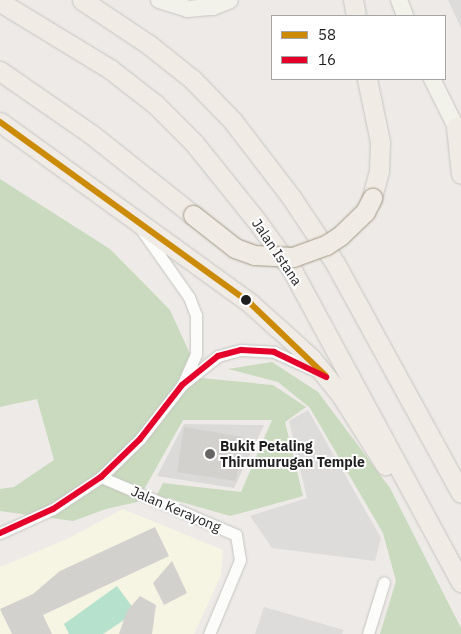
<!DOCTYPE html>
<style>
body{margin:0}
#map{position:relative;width:461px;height:634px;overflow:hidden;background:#edeae7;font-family:"IBM Plex Sans",sans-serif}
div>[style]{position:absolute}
.education>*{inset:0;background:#f6f4e3}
.religious>*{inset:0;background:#dbdad9}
.forest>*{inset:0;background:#c9dabe}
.pitch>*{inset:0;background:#b5e1cd}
.parking>*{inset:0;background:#dddcdb}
.building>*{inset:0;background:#d3d1ce}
.roads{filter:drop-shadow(0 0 1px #c6c5c3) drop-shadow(0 0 1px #c6c5c3)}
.street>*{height:11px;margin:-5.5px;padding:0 5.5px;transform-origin:5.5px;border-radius:5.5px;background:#fcfcfb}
.secondary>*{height:16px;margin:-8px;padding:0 8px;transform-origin:8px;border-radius:8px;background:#f3f2ea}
.primary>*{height:19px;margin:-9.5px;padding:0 9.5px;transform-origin:9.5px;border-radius:9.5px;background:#f0ebe5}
.bridges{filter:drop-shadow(0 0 1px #a29885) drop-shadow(0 0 1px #a29885)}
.primary-bridge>*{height:19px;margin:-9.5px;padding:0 9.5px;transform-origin:9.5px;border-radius:9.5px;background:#f0ebe5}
.bus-1>*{height:6px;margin:-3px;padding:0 3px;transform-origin:3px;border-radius:3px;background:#cc8b06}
.bus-2>*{height:6px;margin:-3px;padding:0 3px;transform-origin:3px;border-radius:3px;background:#e4002b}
.dots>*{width:14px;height:14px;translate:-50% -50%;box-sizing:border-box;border:2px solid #fff;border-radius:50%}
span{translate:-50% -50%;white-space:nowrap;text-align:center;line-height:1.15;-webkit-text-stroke:4px #fff;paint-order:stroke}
.street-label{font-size:14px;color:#1f1f1f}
.poi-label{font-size:14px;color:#1f1f1f;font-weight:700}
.left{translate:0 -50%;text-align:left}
.legend{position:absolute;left:271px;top:15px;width:175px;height:65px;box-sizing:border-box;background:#fff;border:1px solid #a5a5a5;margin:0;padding:6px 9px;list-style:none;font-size:15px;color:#1f1f1f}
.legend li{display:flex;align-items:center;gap:10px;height:25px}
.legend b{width:25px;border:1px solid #a5a5a5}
</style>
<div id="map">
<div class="education">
<i style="clip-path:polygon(123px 509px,223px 550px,221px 576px,194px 634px,0 634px,0 567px,67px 539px)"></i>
</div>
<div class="religious">
<i style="clip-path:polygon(184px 424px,264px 425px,234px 488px,157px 476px)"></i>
</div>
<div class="forest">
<i style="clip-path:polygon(0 179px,110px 249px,170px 310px,201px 378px,273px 385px,306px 407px,285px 422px,303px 496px,230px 516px,157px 495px,163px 483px,241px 492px,272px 420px,183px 420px,137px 502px,106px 509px,73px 521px,0 511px,0 489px,14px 487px,54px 460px,37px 399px,0 407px)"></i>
<i style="clip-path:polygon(272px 362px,318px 392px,390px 488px,461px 628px,461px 634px,380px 634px,396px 581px,383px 533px,310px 408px,278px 382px,228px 369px)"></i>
</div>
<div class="pitch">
<i style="clip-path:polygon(117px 586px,136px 612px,103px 634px,69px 634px,64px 624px)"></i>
</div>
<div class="parking">
<i style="clip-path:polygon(448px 0,461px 0,461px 28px)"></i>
<i style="clip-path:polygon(308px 410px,381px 538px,375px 561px,272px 548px,250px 516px,307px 498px,289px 421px)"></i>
<i style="clip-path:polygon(264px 607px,344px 630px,342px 634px,255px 634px)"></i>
</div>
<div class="building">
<i style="clip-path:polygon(184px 427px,243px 437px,236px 481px,177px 472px)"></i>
<i style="clip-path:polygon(155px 527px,169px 556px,43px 615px,52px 634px,12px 634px,0 609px,33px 594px,60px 571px)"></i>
<i style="clip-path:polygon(172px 561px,187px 593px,164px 605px,153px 583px)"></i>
<i style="clip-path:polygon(140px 596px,156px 605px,152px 634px,119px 634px,127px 611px)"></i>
</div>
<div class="roads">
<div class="street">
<i style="left:141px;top:229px;width:83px;rotate:54.8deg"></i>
<i style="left:189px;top:297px;width:19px;rotate:69deg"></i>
<i style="left:196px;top:315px;width:39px;rotate:90deg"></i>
<i style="left:196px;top:354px;width:32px;rotate:114deg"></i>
<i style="left:101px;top:477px;width:147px;rotate:23.2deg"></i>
<i style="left:236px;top:535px;width:25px;rotate:81deg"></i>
<i style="left:240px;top:560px;width:80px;rotate:112.7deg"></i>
<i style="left:0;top:533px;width:58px;rotate:-24.4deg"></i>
<i style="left:53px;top:509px;width:58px;rotate:-33.7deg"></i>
<i style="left:101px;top:477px;width:54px;rotate:-44.3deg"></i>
<i style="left:140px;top:439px;width:68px;rotate:-52.1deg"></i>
<i style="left:182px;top:385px;width:46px;rotate:-38.9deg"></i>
<i style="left:218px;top:356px;width:24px;rotate:-15deg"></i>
<i style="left:241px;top:350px;width:33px;rotate:3deg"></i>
<i style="left:274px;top:352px;width:46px;rotate:24.3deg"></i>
<i style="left:368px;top:634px;width:54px;rotate:-72.9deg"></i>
</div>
<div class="secondary">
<i style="left:159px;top:0;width:30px;rotate:17deg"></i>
<i style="left:188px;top:9px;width:25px;rotate:-5deg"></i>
<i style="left:213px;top:7px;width:18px;rotate:-22deg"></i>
<i style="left:399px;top:0;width:17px;rotate:69deg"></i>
<i style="left:432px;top:79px;width:54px;rotate:63.4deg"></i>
</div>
<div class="primary">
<i style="left:82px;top:0;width:79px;rotate:33.7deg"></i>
<i style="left:148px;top:44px;width:56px;rotate:38.5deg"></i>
<i style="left:192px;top:79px;width:57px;rotate:45.7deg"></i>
<i style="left:232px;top:120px;width:97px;rotate:52.5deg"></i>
<i style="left:291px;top:197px;width:79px;rotate:56.3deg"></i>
<i style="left:335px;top:263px;width:262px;rotate:61.3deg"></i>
<i style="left:353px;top:0;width:16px;rotate:79deg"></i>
<i style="left:0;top:2px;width:129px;rotate:31.3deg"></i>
<i style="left:110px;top:69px;width:57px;rotate:37.9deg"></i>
<i style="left:155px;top:104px;width:55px;rotate:45deg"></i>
<i style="left:194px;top:143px;width:99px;rotate:51.2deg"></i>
<i style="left:256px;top:220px;width:62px;rotate:54.2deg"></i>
<i style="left:292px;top:270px;width:355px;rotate:61.6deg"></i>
<i style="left:0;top:71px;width:111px;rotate:34.7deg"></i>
<i style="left:91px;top:134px;width:130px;rotate:38.5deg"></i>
<i style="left:367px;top:79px;width:64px;rotate:78.3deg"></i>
<i style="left:380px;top:142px;width:29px;rotate:92deg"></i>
<i style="left:379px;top:171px;width:28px;rotate:105deg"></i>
<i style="left:0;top:122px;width:310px;rotate:35.9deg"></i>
<i style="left:251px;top:304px;width:36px;rotate:42deg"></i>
<i style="left:278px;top:328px;width:45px;rotate:42.3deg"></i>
<i style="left:311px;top:358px;width:48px;rotate:51deg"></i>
<i style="left:341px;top:395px;width:83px;rotate:57.8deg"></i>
<i style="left:456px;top:127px;width:47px;rotate:83.9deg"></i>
</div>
</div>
<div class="bridges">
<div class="primary-bridge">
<i style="left:193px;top:215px;width:53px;rotate:38.2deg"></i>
<i style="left:235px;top:248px;width:20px;rotate:20deg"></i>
<i style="left:254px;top:255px;width:39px;rotate:3deg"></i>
<i style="left:293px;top:257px;width:35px;rotate:-20deg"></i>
<i style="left:326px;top:245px;width:17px;rotate:-33deg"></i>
<i style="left:340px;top:236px;width:35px;rotate:-44deg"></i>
<i style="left:365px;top:212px;width:16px;rotate:-63deg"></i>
</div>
</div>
<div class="bus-1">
<i style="left:0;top:122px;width:310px;rotate:35.9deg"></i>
<i style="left:251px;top:304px;width:103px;rotate:43.8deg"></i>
</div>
<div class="bus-2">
<i style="left:0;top:533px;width:58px;rotate:-24.4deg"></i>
<i style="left:53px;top:509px;width:58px;rotate:-33.7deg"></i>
<i style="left:101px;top:477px;width:54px;rotate:-44.3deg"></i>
<i style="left:140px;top:439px;width:68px;rotate:-52.1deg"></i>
<i style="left:182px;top:385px;width:46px;rotate:-38.9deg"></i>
<i style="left:218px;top:356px;width:24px;rotate:-15deg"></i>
<i style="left:241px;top:350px;width:33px;rotate:3deg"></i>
<i style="left:274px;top:352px;width:58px;rotate:25.7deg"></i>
</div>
<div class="dots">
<i style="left:246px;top:300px;background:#1f1f1f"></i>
<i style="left:210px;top:454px;background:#676665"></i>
</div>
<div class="street-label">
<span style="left:277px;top:252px;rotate:56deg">Jalan Istana</span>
<span style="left:176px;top:509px;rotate:23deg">Jalan Kerayong</span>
</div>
<div class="poi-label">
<span class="left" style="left:220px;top:454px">Bukit Petaling<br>Thirumurugan Temple</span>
</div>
<ul class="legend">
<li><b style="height:6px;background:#cc8b06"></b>58</li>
<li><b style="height:6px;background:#e4002b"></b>16</li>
</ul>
</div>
